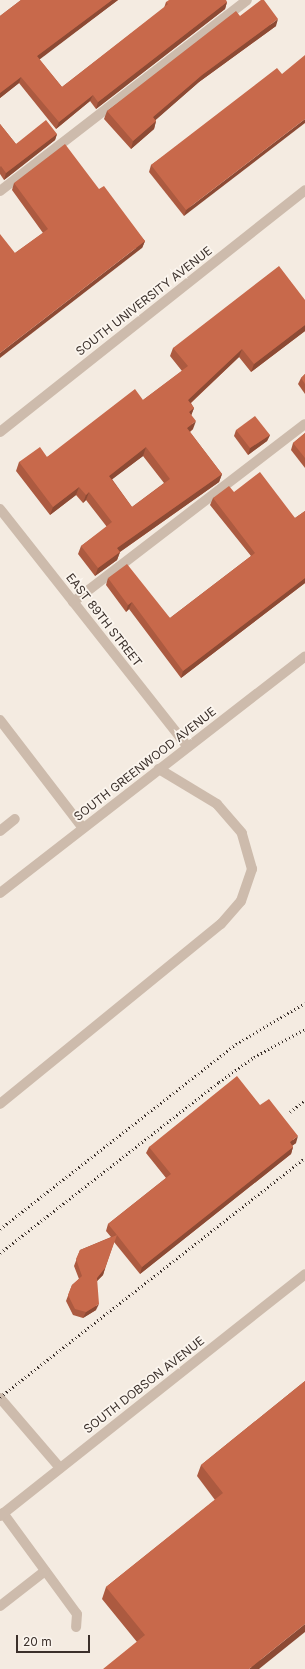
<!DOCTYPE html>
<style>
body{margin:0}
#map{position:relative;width:305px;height:1669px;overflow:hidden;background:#f4ebe1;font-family:Inter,sans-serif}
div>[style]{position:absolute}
.service>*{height:10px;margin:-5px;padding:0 5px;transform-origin:5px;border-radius:5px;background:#cdbbac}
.minor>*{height:10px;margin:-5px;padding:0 5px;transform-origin:5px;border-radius:5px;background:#cdbbac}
.rail>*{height:3px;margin-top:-1.5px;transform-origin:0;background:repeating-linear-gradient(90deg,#3b302b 0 1px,transparent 0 4px)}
.wall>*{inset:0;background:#ac5a40}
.shaded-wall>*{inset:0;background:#8c4a34}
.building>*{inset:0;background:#c8694b}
span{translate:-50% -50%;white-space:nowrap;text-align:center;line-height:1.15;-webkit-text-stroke:3.5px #fbf5ee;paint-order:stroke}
.street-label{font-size:12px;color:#3b302b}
.scale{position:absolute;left:16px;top:1635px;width:74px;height:18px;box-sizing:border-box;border:2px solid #3b302b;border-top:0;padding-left:5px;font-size:12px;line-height:14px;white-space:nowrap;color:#3b302b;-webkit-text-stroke:3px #fbf5ee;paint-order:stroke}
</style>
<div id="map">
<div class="service">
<i style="left:0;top:191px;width:312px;rotate:-37.7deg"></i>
<i style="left:73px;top:602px;width:292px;rotate:-37.5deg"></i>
<i style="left:0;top:720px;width:136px;rotate:52.5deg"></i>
<i style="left:0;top:831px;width:19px;rotate:-39deg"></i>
<i style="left:0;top:1104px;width:285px;rotate:-39.2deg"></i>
<i style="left:221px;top:924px;width:30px;rotate:-49deg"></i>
<i style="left:241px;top:901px;width:34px;rotate:-71deg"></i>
<i style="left:252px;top:869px;width:37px;rotate:-106deg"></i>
<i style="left:242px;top:833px;width:38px;rotate:-131deg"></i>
<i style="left:217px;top:804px;width:68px;rotate:-148.9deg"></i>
<i style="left:0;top:1398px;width:92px;rotate:49.4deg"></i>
<i style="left:3px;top:1513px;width:125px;rotate:53.8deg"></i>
<i style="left:77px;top:1614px;width:13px;rotate:94deg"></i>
<i style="left:0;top:1606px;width:57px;rotate:-37.9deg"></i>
</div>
<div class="minor">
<i style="left:0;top:432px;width:389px;rotate:-38.4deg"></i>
<i style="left:0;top:509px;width:303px;rotate:51.7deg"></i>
<i style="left:0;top:893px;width:386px;rotate:-37.8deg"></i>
<i style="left:0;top:1516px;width:389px;rotate:-38.4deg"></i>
</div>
<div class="rail">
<i style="left:290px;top:1112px;width:19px;rotate:-39deg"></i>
<i style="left:0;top:1229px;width:300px;rotate:-38.1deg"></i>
<i style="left:236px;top:1044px;width:80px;rotate:-30.7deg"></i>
<i style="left:0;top:1253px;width:278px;rotate:-38deg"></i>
<i style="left:219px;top:1082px;width:43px;rotate:-35.5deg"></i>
<i style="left:254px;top:1057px;width:58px;rotate:-28.8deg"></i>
<i style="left:0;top:1397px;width:387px;rotate:-38.1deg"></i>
</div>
<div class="wall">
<i style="clip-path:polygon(21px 0,118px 0,39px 59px,62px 87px,164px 8px,166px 2px,227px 2px,225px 9px,96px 109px,90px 101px,56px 129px,19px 83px,0 98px,0 16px)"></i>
<i style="clip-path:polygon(240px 16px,276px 26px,199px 82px,155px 120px,156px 121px,154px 129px,131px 149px,104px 119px,107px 111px)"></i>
<i style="clip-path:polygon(282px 74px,184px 216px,149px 172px,151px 165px)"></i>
<i style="clip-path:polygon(0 124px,16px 144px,57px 134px,55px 140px,4px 180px,0 174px)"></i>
<i style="clip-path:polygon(14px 183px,99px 189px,145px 241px,142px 248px,15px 253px,43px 233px,12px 190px)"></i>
<i style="clip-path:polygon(evenodd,305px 300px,305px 331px,251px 372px,239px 357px,191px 403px,194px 408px,191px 415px,193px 429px,190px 432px,222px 474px,219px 482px,120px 552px,117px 560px,95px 576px,78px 554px,81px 546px,107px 527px,86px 500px,83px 503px,76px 495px,50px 515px,16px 471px,19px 462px,47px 457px,143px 400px,182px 371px,170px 356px,173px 348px,305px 300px,143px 456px,164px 483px,132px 507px,112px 479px,143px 456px)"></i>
<i style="clip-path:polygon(305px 374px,305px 394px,298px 384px,301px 378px)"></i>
<i style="clip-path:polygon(236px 430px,270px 435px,267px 441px,248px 455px,234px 436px)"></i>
<i style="clip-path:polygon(305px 433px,305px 468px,291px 450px,293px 443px)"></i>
<i style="clip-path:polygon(234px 492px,295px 518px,305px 511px,305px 583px,181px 678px,129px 609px,126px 612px,106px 585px,108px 578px,170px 618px,251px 556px,210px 505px,213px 498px)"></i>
<i style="clip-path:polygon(260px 1105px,296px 1143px,292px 1146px,293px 1147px,291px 1154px,140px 1274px,114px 1242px,103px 1275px,97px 1281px,96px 1310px,83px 1318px,73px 1315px,66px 1301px,72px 1285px,79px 1279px,74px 1266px,80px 1250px,111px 1237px,106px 1231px,108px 1224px,166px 1178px,146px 1153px,149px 1147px)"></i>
<i style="clip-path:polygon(305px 1381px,259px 1669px,137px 1642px,102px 1599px,106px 1587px,215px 1500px,197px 1476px,201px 1465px)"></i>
</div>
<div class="shaded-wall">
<i style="clip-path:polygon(112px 0,118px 0,35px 63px,37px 56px)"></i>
<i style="clip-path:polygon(227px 2px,225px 9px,96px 109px,98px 102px)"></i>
<i style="clip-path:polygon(278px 19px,276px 26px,199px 82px,150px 125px,153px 117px,202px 75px)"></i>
<i style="clip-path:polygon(21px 77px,19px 83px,0 98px,0 93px)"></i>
<i style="clip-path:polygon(93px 95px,90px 101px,56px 129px,59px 122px)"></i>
<i style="clip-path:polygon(305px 119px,305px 123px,184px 216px,186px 210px)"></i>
<i style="clip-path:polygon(156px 121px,154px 129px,131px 149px,133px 141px)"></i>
<i style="clip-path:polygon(57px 134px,55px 140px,4px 180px,6px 173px)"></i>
<i style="clip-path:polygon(145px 241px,142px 248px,0 358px,0 353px)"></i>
<i style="clip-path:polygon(305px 325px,305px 331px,251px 372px,254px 364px)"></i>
<i style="clip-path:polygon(242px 349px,239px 357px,185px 408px,188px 400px)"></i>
<i style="clip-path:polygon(194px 408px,191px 416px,189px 412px)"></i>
<i style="clip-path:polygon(196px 421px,193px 429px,184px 436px,187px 428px)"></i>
<i style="clip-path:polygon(270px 435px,267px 441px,248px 455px,250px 448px)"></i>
<i style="clip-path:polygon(146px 447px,143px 456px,106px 484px,109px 476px)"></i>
<i style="clip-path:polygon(222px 474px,219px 482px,114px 556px,117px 548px)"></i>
<i style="clip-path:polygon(79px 487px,76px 495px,50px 515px,53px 507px)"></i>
<i style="clip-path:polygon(89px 492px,86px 500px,83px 503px,86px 495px)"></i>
<i style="clip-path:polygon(120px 552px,117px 560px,95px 576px,98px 568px)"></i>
<i style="clip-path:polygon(305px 578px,305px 583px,181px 678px,183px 671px)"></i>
<i style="clip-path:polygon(132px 602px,129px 609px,126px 612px,128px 605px)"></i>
<i style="clip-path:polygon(298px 1136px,296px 1143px,287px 1149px,290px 1142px)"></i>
<i style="clip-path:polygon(293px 1147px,291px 1154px,140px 1274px,142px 1267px)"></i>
<i style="clip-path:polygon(105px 1268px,103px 1275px,94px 1284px,97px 1278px)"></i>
<i style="clip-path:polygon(99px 1304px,96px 1310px,83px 1318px,86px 1312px)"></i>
<i style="clip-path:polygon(305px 1624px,305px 1632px,259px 1669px,249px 1669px)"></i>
</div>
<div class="building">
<i style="clip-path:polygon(21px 0,112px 0,37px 56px,62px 87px,168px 4px,166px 2px,169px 0,226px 0,227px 2px,98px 102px,93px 95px,59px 122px,21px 77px,0 93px,0 16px)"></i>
<i style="clip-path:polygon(261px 0,264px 0,278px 19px,202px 75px,153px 117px,156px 121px,133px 141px,107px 111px,236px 11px,240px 16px)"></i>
<i style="clip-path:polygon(305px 55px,305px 119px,186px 210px,151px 165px,277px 68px,282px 74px)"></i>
<i style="clip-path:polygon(46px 120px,57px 134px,6px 173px,1px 166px,0 167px,0 124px,16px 144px)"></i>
<i style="clip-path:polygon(65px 144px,99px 189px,104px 186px,145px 241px,0 353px,0 234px,15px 253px,48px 229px,14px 183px)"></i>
<i style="clip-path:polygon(evenodd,279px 266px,305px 300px,305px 325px,254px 364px,242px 349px,188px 400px,194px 408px,189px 412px,196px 421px,187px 428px,222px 474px,117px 548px,120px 552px,98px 568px,81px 546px,112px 522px,89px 492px,86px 495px,79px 487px,53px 507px,19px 462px,40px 447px,47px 457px,135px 389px,143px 400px,188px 366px,173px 348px,279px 266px,146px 447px,170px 479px,132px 507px,109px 476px,146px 447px)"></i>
<i style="clip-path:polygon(305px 374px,305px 384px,301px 378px)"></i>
<i style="clip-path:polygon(255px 416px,270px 435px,250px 448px,236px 430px)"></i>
<i style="clip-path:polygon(305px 433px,305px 458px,293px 443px)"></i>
<i style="clip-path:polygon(260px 472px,295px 518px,305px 511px,305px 578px,183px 671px,132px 602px,128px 605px,108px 578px,127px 564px,170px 618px,255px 553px,213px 498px,229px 486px,234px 492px)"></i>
<i style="clip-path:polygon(237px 1076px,260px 1105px,269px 1099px,298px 1136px,290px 1142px,293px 1147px,142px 1267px,117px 1235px,105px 1268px,97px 1278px,99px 1304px,86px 1312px,75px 1309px,68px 1295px,72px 1285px,82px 1276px,76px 1259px,80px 1250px,117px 1235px,108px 1224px,171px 1174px,149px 1147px)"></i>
<i style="clip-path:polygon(305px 1381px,305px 1624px,249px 1669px,103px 1669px,145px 1635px,106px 1587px,223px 1493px,201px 1465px)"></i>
</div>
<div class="street-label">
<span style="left:144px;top:301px;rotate:-38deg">SOUTH UNIVERSITY AVENUE</span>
<span style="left:104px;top:620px;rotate:52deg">EAST 89TH STREET</span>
<span style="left:145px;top:764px;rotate:-38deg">SOUTH GREENWOOD AVENUE</span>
<span style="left:144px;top:1385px;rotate:-38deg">SOUTH DOBSON AVENUE</span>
</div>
<div class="scale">20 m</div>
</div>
